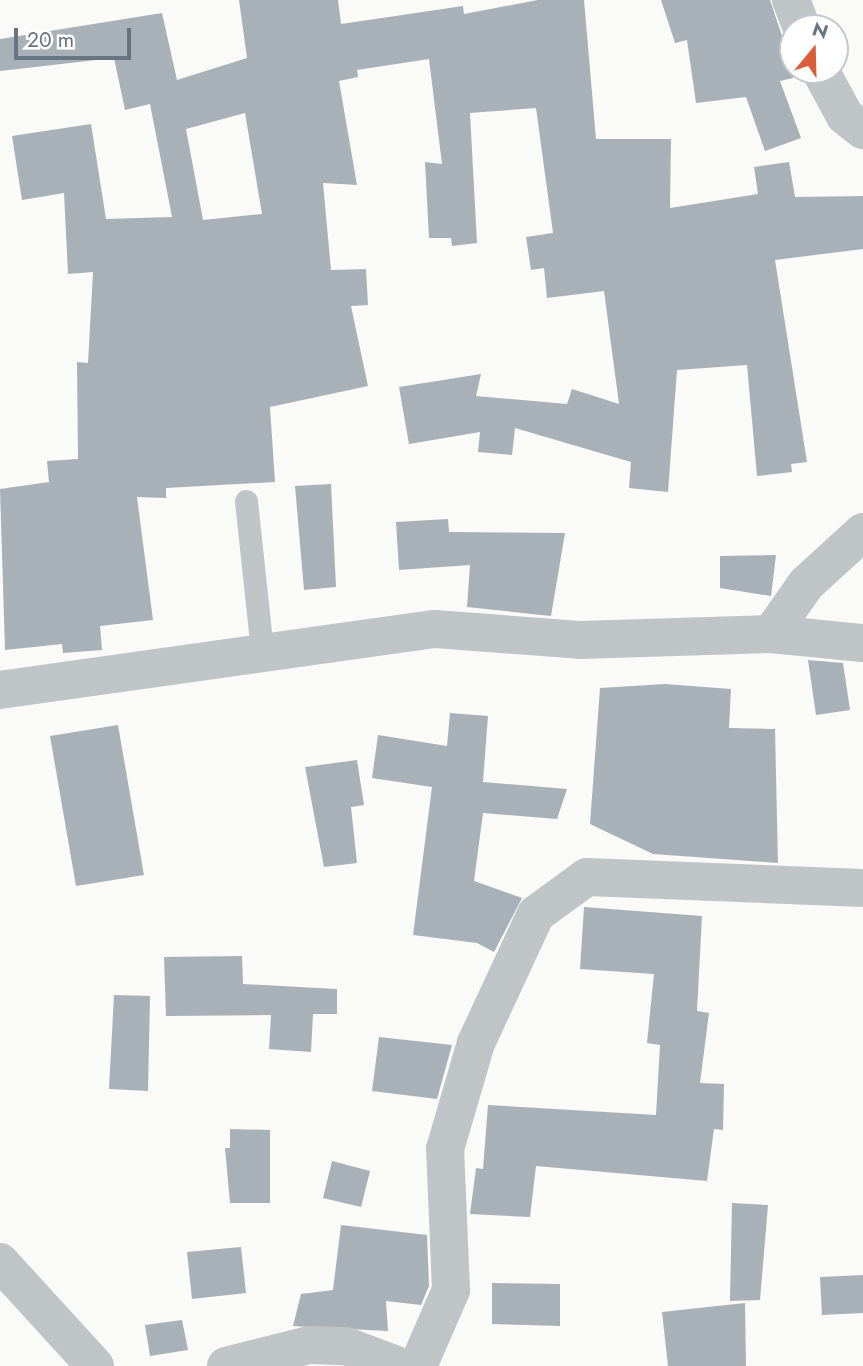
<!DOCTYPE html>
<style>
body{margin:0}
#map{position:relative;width:863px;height:1366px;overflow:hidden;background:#fafaf8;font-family:Jost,sans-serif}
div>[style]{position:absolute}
.building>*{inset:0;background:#a8b1b7}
.service>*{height:23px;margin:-11.5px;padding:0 11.5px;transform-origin:11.5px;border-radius:11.5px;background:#bfc4c7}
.minor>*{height:38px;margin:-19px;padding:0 19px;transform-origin:19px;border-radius:19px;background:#bfc4c7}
.tertiary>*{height:38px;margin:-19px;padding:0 19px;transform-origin:19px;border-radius:19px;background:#bfc4c7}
span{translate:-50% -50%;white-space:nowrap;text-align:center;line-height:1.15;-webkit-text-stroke:7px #fff;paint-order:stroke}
.north{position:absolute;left:779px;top:14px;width:70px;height:70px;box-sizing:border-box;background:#fff;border:2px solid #c2c8cd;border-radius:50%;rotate:19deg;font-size:19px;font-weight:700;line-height:28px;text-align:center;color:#667581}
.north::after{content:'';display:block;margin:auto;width:24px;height:32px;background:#da5d37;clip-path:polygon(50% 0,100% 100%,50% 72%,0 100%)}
.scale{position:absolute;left:14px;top:28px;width:117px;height:32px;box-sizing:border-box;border:4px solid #667581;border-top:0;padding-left:9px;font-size:21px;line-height:24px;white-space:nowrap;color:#667581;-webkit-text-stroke:5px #fff;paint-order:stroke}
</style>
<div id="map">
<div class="building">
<i style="clip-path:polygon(evenodd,239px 0,338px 0,341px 24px,463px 6px,464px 14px,538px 0,584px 0,596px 139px,671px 139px,670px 208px,758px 194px,754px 167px,789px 162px,795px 197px,863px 196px,863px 249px,775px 260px,807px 462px,791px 464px,792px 472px,757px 476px,747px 365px,677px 370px,668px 492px,629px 488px,631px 462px,515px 428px,512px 455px,478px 452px,480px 432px,409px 444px,399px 387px,481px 374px,476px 396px,567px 404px,572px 389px,619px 404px,604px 291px,547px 298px,544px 268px,531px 270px,526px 237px,553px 233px,536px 108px,470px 113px,477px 243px,452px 246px,451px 238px,429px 238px,425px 162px,442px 164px,429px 59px,357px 70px,358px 77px,339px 81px,357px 185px,323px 183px,331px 270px,366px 269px,368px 305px,351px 306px,368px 386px,270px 407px,275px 482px,166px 488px,166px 498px,137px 497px,153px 620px,100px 626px,102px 650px,63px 653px,62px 644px,5px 650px,0 489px,49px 482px,47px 461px,78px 459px,77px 362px,88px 363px,93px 272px,68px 274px,64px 193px,22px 200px,12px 136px,91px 124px,106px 219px,172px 217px,150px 104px,125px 110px,114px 58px,0 71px,0 39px,162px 13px,177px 80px,247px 58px,239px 0,245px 113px,262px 214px,203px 220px,186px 129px,245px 113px)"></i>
<i style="clip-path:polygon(661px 0,770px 0,782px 36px,793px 47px,793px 78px,780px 81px,801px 138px,765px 151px,746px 97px,696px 103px,687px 40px,675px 43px)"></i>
<i style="clip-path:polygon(331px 484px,336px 587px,304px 590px,295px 486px)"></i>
<i style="clip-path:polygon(448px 519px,449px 532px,565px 533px,551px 616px,467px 607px,470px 565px,399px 570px,396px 522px)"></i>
<i style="clip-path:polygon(776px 555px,771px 596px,720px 588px,720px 556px)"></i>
<i style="clip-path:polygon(808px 660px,843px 663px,850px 710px,816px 715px)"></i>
<i style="clip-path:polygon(665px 684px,731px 689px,729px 728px,775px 729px,778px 863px,653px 854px,590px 824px,600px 688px)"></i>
<i style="clip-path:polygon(450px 713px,488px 716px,483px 782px,567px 789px,557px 819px,483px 813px,474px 881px,522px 898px,494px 952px,477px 943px,413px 935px,432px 787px,372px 778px,378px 735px,447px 746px)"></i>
<i style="clip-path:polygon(118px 725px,144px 875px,76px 886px,50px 736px)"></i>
<i style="clip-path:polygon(357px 760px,364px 805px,351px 807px,357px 863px,324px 867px,305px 767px)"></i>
<i style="clip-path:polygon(584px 907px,702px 916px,697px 1011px,709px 1013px,700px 1083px,724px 1084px,723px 1130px,714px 1129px,707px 1181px,536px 1166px,530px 1217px,470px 1214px,476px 1168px,483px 1169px,488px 1105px,656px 1115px,660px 1045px,647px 1043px,654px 974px,580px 969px)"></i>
<i style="clip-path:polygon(242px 956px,243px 984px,337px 989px,337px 1014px,313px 1014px,311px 1052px,269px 1049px,271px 1015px,166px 1016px,164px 957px)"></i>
<i style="clip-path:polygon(114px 995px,150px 996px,148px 1091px,109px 1089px)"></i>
<i style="clip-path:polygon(379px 1037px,452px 1045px,437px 1099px,372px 1091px)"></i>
<i style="clip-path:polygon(230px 1129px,270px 1130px,270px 1203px,230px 1203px,225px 1148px,230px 1148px)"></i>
<i style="clip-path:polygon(332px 1161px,370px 1171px,361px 1207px,323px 1198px)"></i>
<i style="clip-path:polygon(732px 1203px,768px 1205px,760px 1300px,730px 1301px)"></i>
<i style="clip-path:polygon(341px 1225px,427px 1235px,429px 1286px,421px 1305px,386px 1301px,388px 1331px,293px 1326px,301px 1294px,333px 1290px)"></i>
<i style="clip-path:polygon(241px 1247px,246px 1293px,192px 1299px,187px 1252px)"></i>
<i style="clip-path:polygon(863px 1275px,863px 1313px,822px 1315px,820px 1277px)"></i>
<i style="clip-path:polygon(492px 1283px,560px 1284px,560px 1326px,492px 1324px)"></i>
<i style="clip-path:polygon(745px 1303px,746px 1366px,668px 1366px,662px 1312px)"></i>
<i style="clip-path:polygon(182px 1320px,188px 1350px,150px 1356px,145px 1325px)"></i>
</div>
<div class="service">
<i style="left:246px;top:501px;width:151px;rotate:83.9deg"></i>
</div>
<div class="minor">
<i style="left:791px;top:0;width:30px;rotate:69deg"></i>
<i style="left:820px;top:70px;width:52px;rotate:61.5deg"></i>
<i style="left:845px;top:116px;width:23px;rotate:38deg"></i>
<i style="left:771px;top:634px;width:61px;rotate:-55deg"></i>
<i style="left:806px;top:584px;width:77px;rotate:-42.4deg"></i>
<i style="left:0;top:690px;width:439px;rotate:-8deg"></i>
<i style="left:435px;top:629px;width:145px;rotate:4.3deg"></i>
<i style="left:580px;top:640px;width:191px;rotate:-1.8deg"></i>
<i style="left:771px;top:634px;width:92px;rotate:5.6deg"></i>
<i style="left:226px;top:1366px;width:86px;rotate:-14.2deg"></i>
<i style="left:309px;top:1345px;width:37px;rotate:2deg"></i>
<i style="left:346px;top:1346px;width:57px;rotate:20.7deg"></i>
<i style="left:418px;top:1366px;width:83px;rotate:-66.5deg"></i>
<i style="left:451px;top:1290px;width:141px;rotate:-92.4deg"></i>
<i style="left:445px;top:1149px;width:110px;rotate:-73.7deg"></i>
<i style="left:476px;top:1043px;width:142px;rotate:-65.1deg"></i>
<i style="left:536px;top:914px;width:63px;rotate:-36deg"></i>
<i style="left:587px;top:877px;width:276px;rotate:2.3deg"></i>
</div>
<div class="tertiary">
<i style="left:0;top:1262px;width:141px;rotate:47.6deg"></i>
</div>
<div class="north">N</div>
<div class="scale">20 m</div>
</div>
